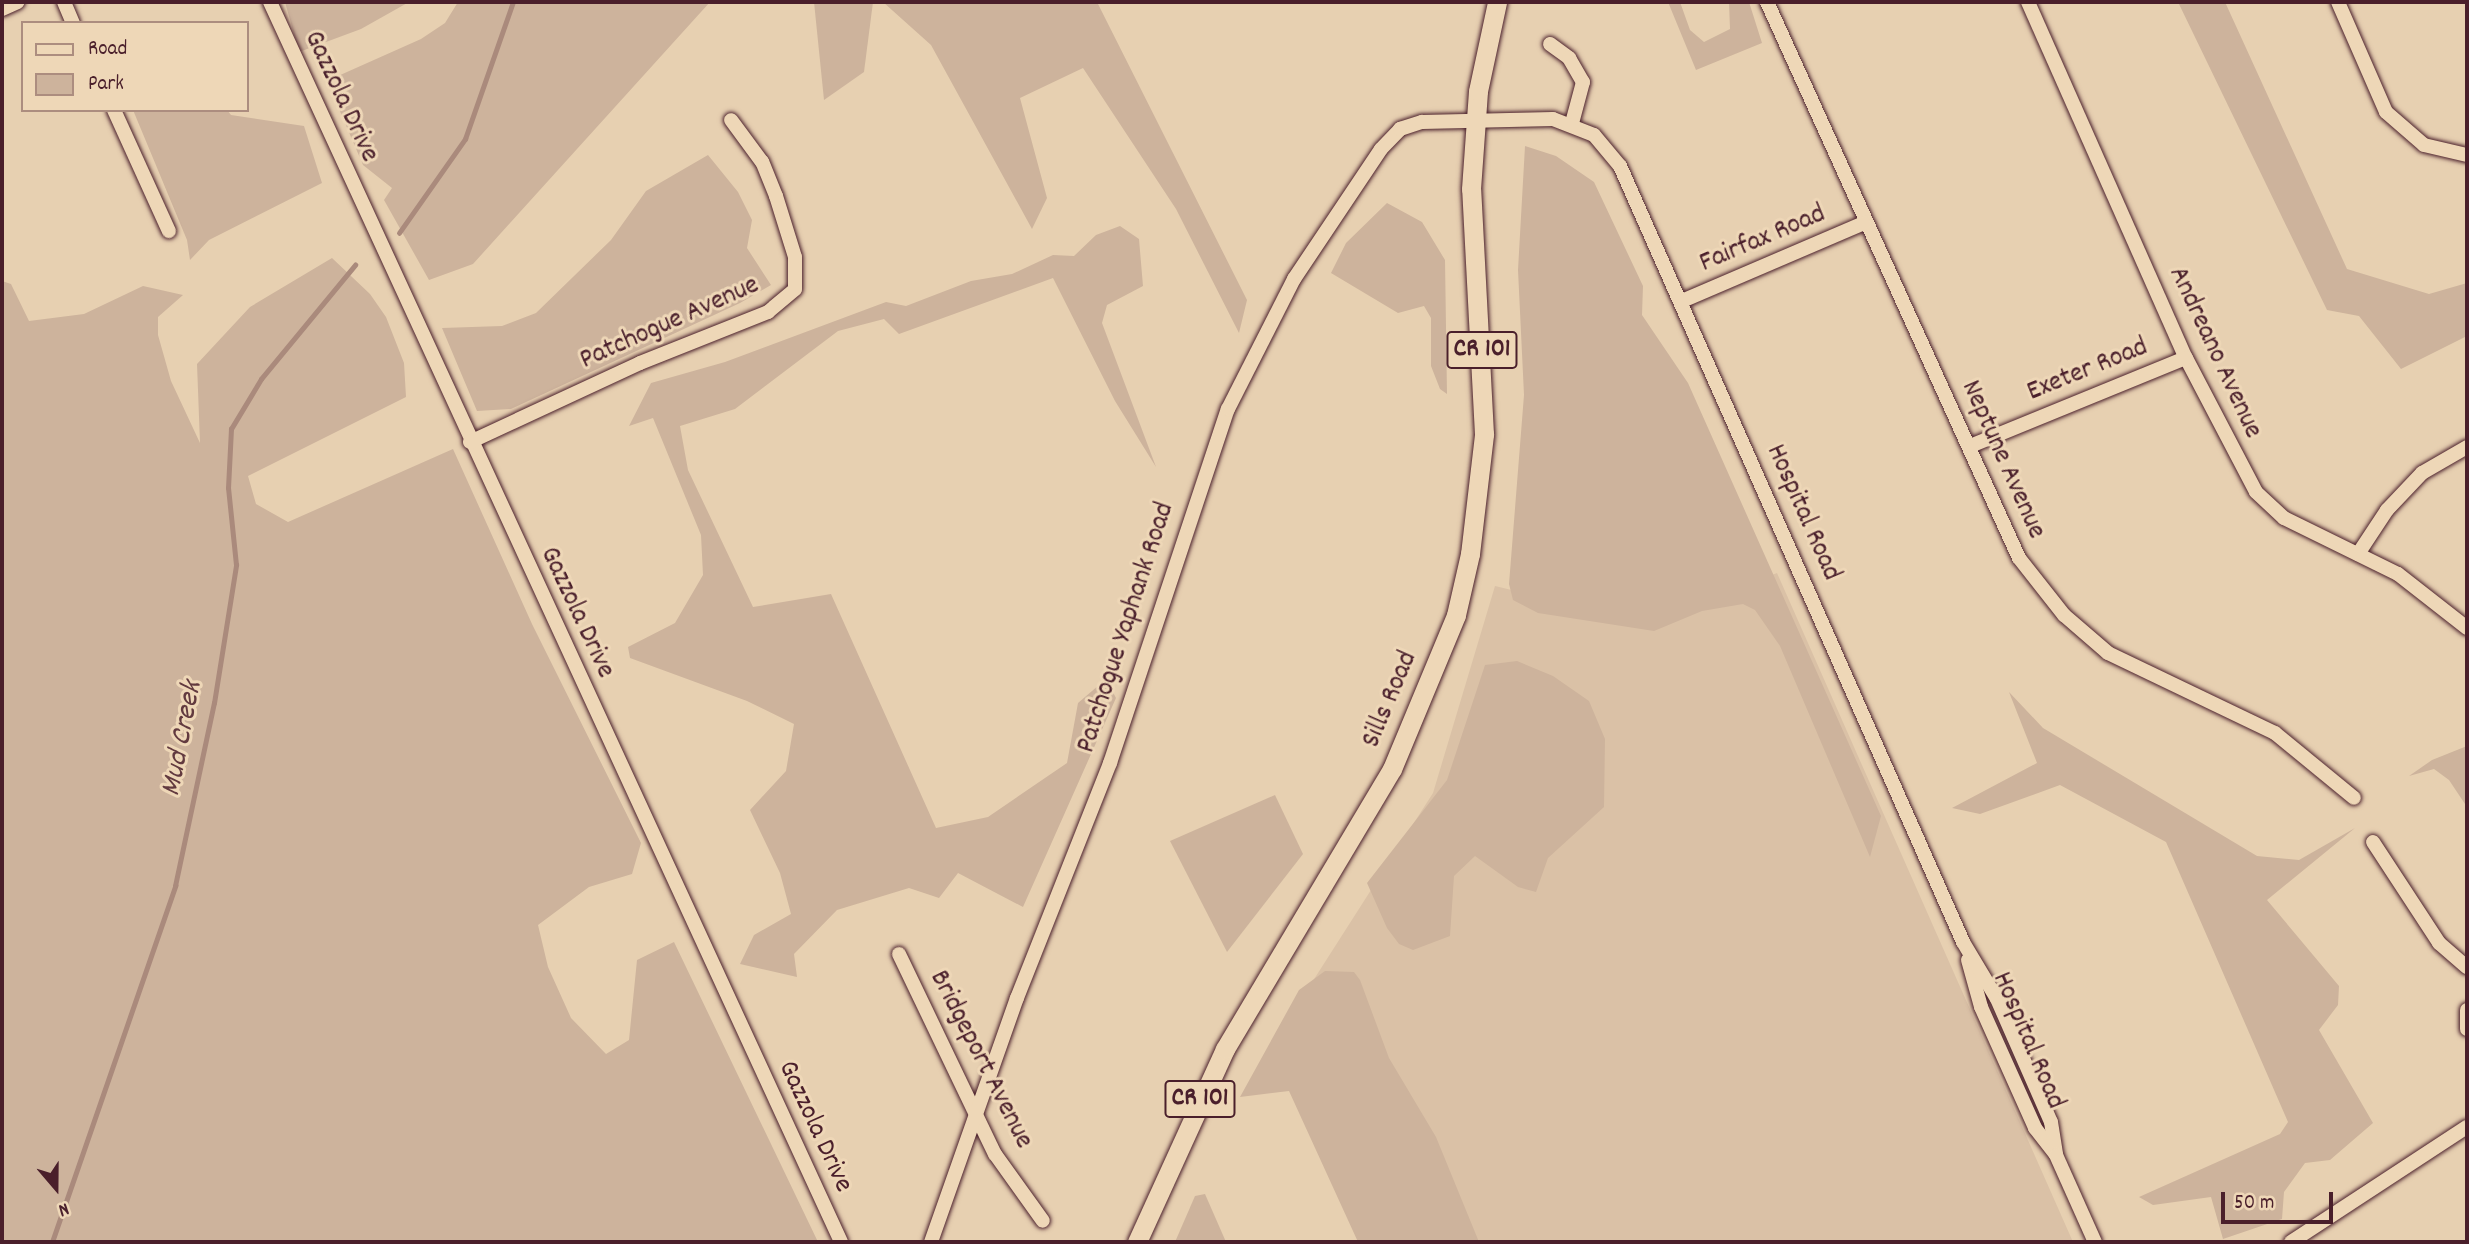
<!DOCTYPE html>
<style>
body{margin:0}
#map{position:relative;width:2469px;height:1244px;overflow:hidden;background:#e7d0b1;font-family:Dekko,sans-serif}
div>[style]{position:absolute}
.built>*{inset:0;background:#dac1a6}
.green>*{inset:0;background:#cdb39c}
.stream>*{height:4.5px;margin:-2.25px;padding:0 2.25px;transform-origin:2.25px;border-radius:2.25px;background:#aa8a7c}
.roads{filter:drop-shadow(0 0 2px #4a1f2b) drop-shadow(0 0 2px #4a1f2b)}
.minor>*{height:14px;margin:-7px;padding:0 7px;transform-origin:7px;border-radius:7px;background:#eed7b7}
.major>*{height:19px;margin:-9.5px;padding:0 9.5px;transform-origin:9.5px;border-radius:9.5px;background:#eed7b7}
span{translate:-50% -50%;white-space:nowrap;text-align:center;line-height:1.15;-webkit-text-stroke:6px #eed7b7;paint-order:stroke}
.shield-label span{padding:2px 5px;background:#eed7b7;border:2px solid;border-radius:5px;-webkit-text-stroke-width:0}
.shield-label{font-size:26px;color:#4a1f2b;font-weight:700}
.street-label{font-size:28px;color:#4a1f2b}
.water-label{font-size:30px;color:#623a3f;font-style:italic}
.frame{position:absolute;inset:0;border:4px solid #4a1f2b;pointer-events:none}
.legend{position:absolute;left:21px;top:21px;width:228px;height:91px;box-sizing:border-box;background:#eed7b7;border:2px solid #ac8d7f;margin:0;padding:9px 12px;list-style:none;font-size:21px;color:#4a1f2b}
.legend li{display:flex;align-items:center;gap:14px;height:35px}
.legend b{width:35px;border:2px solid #ac8d7f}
.north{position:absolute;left:21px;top:1153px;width:70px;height:70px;-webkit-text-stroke:5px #eed7b7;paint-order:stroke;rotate:160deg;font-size:19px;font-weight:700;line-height:28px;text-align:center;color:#4a1f2b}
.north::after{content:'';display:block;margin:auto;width:24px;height:32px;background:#4a1f2b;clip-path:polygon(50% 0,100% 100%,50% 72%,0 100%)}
.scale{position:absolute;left:2221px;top:1192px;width:112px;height:32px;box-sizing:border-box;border:4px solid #4a1f2b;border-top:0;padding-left:9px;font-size:21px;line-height:24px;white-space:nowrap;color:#4a1f2b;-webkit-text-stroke:5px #eed7b7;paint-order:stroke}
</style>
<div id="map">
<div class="built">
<i style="clip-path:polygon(1777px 573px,2073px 1242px,1372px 1242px,1279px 1034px,1433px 793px,1495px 586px,1650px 623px)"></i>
</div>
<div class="green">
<i style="clip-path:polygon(285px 2px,409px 2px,361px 29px,299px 52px)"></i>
<i style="clip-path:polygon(458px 2px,710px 2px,473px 264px,429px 280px,384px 200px,392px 188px,363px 165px,333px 95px,338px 76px,421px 39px,445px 23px)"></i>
<i style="clip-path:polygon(814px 2px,873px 2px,864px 72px,824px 100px)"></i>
<i style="clip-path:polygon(883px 2px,1097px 2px,1247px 300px,1239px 333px,1176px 209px,1083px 68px,1020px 98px,1047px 198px,1032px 229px,931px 45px)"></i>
<i style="clip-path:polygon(1668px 2px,1680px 2px,1690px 30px,1704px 42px,1730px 29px,1729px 2px,1749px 2px,1762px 43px,1696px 70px)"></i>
<i style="clip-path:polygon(2178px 2px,2225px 2px,2347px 269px,2429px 294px,2467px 283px,2467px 336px,2401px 369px,2359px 316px,2327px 310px)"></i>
<i style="clip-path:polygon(133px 110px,227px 110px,231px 115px,304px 126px,322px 183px,209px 240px,190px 260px,187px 240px)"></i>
<i style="clip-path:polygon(1525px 146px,1556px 156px,1594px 182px,1643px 286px,1642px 315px,1688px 383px,1881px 816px,1870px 857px,1780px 646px,1755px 610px,1743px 604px,1702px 611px,1654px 631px,1538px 613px,1513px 600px,1509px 584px,1524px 395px,1518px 270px)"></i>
<i style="clip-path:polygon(708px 155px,738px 192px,752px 220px,747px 248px,771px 285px,740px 303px,511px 409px,477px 411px,442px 328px,502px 326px,536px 313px,611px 240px,646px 191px)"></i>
<i style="clip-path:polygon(1387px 203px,1422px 222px,1445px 260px,1447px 394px,1440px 389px,1431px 366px,1431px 318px,1424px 306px,1398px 313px,1331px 273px,1346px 243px)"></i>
<i style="clip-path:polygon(1120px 226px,1139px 239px,1143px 286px,1107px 305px,1102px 323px,1156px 467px,1115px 401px,1053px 278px,899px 334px,884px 319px,838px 331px,735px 409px,680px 426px,688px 470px,753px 607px,831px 594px,936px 828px,988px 817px,1067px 763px,1078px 703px,1106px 679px,1116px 698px,1023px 907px,958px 873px,939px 898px,909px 888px,837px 910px,794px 954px,797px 977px,740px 964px,754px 935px,791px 914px,780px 873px,750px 810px,786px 771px,794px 724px,747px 701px,630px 658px,628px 647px,675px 623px,703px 575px,701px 535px,653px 418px,629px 426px,651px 383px,725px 362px,886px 302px,906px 306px,971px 281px,1012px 274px,1053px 255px,1074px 256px,1096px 235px)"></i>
<i style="clip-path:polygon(332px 258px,370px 294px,386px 317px,404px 363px,406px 397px,248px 476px,256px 504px,288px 522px,453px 449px,532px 624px,641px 843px,632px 874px,589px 887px,538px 925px,548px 967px,571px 1018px,606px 1054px,629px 1040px,637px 960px,674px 942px,818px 1242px,2px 1242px,2px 281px,11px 284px,29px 321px,84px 314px,143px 286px,183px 295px,158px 317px,158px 335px,171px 381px,200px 443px,197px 364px,250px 307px)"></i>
<i style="clip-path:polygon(1517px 661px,1553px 676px,1589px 701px,1605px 739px,1604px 807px,1548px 858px,1536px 892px,1518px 887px,1475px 856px,1454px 876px,1450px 936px,1413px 950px,1399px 944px,1387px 928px,1367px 883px,1447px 780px,1485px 665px)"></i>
<i style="clip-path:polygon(2009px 692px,2043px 728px,2257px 856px,2299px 860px,2355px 828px,2267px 900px,2339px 986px,2338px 1005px,2319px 1030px,2373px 1123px,2330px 1160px,2305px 1163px,2284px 1192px,2282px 1219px,2223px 1239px,2211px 1197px,2153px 1205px,2139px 1197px,2280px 1134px,2288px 1122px,2166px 842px,2060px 785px,1980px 814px,1952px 808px,2037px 763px)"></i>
<i style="clip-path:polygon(2467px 746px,2467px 807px,2449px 780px,2434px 769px,2409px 776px,2432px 760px)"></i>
<i style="clip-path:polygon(1275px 795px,1303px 854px,1227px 952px,1170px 841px)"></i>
<i style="clip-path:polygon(1325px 971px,1354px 972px,1360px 980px,1389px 1058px,1436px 1137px,1479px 1242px,1358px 1242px,1289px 1091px,1240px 1097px,1299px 990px)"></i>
<i style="clip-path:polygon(1205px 1194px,1226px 1242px,1175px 1242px,1195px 1196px)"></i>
</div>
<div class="stream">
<i style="left:399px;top:233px;width:115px;rotate:-54.9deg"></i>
<i style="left:465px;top:139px;width:145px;rotate:-70.7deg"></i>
<i style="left:52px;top:1242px;width:377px;rotate:-70.9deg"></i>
<i style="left:175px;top:886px;width:187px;rotate:-78deg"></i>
<i style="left:214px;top:703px;width:140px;rotate:-80.9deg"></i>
<i style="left:236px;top:565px;width:77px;rotate:-95.9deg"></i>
<i style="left:228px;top:488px;width:59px;rotate:-87.1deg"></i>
<i style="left:231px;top:429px;width:58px;rotate:-59deg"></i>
<i style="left:261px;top:379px;width:148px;rotate:-50.5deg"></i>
</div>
<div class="roads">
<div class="minor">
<i style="left:64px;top:2px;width:23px;rotate:67deg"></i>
<i style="left:270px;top:2px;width:1365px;rotate:65.27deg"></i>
<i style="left:1767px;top:2px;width:610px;rotate:65.62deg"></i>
<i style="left:2019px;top:558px;width:73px;rotate:51.7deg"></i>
<i style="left:2064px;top:615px;width:58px;rotate:40.8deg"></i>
<i style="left:2108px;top:653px;width:185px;rotate:25.6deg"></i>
<i style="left:2275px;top:733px;width:102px;rotate:39.4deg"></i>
<i style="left:2028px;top:2px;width:389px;rotate:66.1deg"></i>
<i style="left:2186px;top:358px;width:151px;rotate:62.4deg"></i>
<i style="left:2256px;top:492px;width:38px;rotate:43deg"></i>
<i style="left:2284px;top:518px;width:127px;rotate:26.2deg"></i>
<i style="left:2398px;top:574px;width:88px;rotate:38deg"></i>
<i style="left:2338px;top:2px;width:120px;rotate:66.4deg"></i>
<i style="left:2386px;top:112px;width:50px;rotate:41deg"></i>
<i style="left:2424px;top:145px;width:44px;rotate:13.1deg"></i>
<i style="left:2px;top:9px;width:17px;rotate:-24deg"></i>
<i style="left:1550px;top:44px;width:24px;rotate:36deg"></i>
<i style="left:1569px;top:58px;width:28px;rotate:60deg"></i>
<i style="left:1583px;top:82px;width:42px;rotate:105deg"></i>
<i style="left:114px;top:110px;width:133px;rotate:65.6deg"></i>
<i style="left:1682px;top:301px;width:198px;rotate:-23.2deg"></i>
<i style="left:470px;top:442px;width:187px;rotate:-24.9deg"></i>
<i style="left:640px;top:363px;width:138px;rotate:-21.7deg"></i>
<i style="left:768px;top:312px;width:35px;rotate:-40deg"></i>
<i style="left:795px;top:289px;width:32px;rotate:-90deg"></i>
<i style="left:795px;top:257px;width:64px;rotate:-107.3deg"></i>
<i style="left:776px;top:196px;width:37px;rotate:-112deg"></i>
<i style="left:762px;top:162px;width:52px;rotate:-126.4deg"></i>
<i style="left:1970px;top:446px;width:233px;rotate:-22.2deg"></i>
<i style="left:2358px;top:554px;width:53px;rotate:-56.6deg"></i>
<i style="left:2387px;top:510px;width:51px;rotate:-46.6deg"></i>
<i style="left:2422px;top:473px;width:52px;rotate:-30deg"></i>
<i style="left:2373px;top:842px;width:121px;rotate:56.8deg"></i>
<i style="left:2439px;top:943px;width:37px;rotate:41deg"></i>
<i style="left:899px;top:954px;width:222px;rotate:64.4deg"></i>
<i style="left:995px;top:1154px;width:82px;rotate:54.4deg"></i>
<i style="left:1968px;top:960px;width:49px;rotate:74.5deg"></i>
<i style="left:1981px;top:1007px;width:133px;rotate:65.9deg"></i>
<i style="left:2035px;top:1128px;width:33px;rotate:52deg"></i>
<i style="left:2467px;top:1010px;width:19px;rotate:90deg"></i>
<i style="left:931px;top:1242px;width:259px;rotate:-70.6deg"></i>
<i style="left:1017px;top:998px;width:253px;rotate:-68.4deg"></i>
<i style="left:1110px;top:763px;width:373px;rotate:-71.6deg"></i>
<i style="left:1228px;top:409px;width:146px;rotate:-63.1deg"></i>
<i style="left:1294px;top:279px;width:156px;rotate:-56.2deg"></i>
<i style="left:1381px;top:149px;width:28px;rotate:-46deg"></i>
<i style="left:1400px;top:129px;width:23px;rotate:-18deg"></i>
<i style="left:1422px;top:122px;width:131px;rotate:-1.3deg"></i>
<i style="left:1553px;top:119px;width:44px;rotate:21.3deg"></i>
<i style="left:1594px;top:135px;width:40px;rotate:50deg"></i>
<i style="left:1620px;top:166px;width:848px;rotate:66.15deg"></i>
<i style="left:1963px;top:942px;width:66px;rotate:59.2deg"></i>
<i style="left:1997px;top:999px;width:134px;rotate:66.3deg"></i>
<i style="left:2051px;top:1122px;width:33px;rotate:81deg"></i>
<i style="left:2056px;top:1155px;width:95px;rotate:65.9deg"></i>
<i style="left:2291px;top:1242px;width:210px;rotate:-33.2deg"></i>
</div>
<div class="major">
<i style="left:1137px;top:1242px;width:212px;rotate:-65.5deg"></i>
<i style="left:1225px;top:1049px;width:326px;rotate:-59.2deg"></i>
<i style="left:1392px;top:769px;width:167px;rotate:-67.4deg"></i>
<i style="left:1456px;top:615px;width:63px;rotate:-77.1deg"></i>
<i style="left:1470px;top:554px;width:121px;rotate:-83.3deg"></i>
<i style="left:1484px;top:434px;width:245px;rotate:-93deg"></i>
<i style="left:1471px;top:189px;width:98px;rotate:-85.9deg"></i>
<i style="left:1478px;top:91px;width:91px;rotate:-77.9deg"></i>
</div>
</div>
<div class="shield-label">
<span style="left:1482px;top:350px">CR 101</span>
<span style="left:1200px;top:1099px">CR 101</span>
</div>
<div class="street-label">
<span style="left:340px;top:97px;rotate:65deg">Gazzola Drive</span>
<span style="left:1763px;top:240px;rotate:-23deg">Fairfax Road</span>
<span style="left:670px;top:324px;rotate:-24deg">Patchogue Avenue</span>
<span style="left:2214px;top:353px;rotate:65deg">Andreano Avenue</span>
<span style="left:2088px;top:371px;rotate:-22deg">Exeter Road</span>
<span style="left:2002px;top:460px;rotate:66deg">Neptune Avenue</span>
<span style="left:1802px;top:513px;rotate:66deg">Hospital Road</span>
<span style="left:576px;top:613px;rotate:65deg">Gazzola Drive</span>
<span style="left:1127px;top:628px;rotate:-72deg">Patchogue Yaphank Road</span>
<span style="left:1391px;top:700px;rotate:-67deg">Sills Road</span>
<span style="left:2027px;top:1041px;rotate:67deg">Hospital Road</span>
<span style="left:980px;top:1060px;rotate:63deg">Bridgeport Avenue</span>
<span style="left:814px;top:1127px;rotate:65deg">Gazzola Drive</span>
</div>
<div class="water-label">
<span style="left:184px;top:739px;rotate:-79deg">Mud Creek</span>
</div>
<div class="frame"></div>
<ul class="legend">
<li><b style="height:9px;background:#eed7b7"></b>Road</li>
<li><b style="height:19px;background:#cdb39c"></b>Park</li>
</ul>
<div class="north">N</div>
<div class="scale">50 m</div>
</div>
